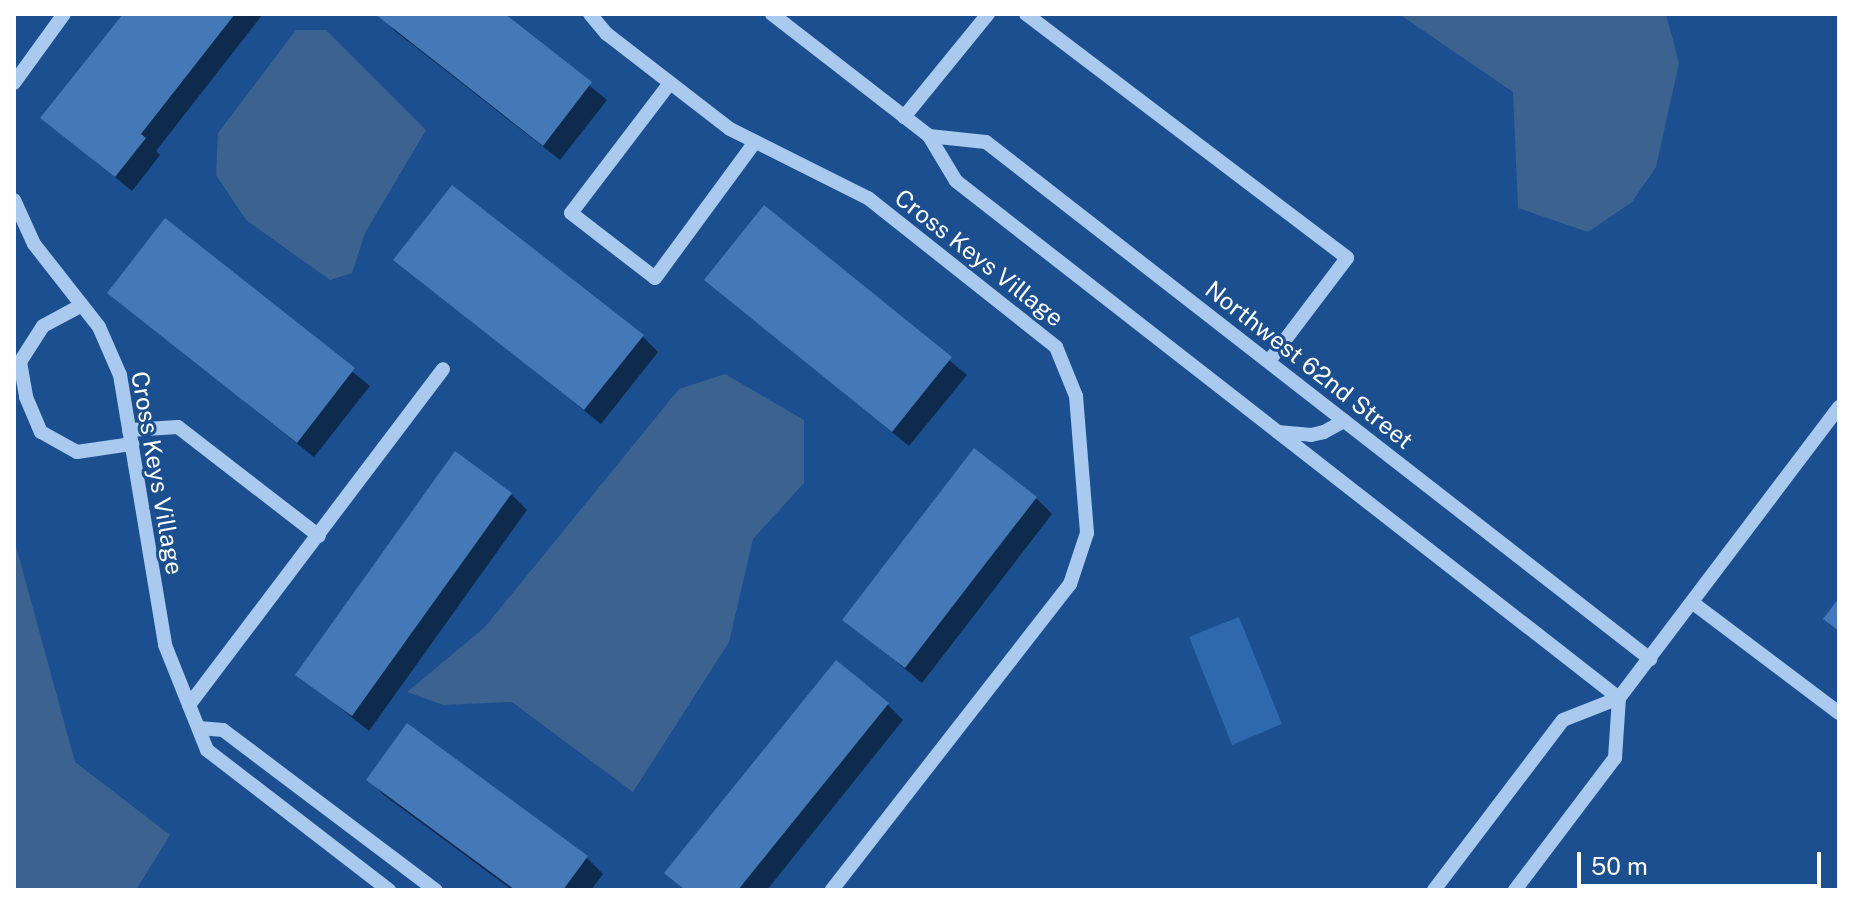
<!DOCTYPE html>
<style>
body{margin:0}
#map{position:relative;width:1853px;height:904px;overflow:hidden;background:#1b4f8f;font-family:"Public Sans",sans-serif}
div>[style]{position:absolute}
.green>*{inset:0;background:#2e69ad}
.water>*{inset:0;background:#3c6290}
.shadow>*{inset:0;background:#0007}
.building>*{inset:0;background:#4478b7}
.minor>*{height:14px;margin:-7px;padding:0 7px;transform-origin:7px;border-radius:7px;background:#a9c9ee}
span{translate:-50% -50%;white-space:nowrap;text-align:center;line-height:1.15;-webkit-text-stroke:6px #1b4f8f;paint-order:stroke}
.street-label{font-size:24px;color:#fff}
.frame{position:absolute;inset:0;border:16px solid #fff;pointer-events:none}
.scale{position:absolute;left:1577px;top:852px;width:244px;height:36px;box-sizing:border-box;border:4px solid #fff;border-top:0;padding-left:10px;font-size:24px;line-height:28px;white-space:nowrap;color:#fff;-webkit-text-stroke:6px #1b4f8f;paint-order:stroke}
</style>
<div id="map">
<div class="green">
<i style="clip-path:polygon(1239px 617px,1282px 724px,1232px 745px,1189px 637px)"></i>
</div>
<div class="water">
<i style="clip-path:polygon(1399px 14px,1666px 14px,1679px 63px,1656px 167px,1632px 202px,1588px 232px,1518px 208px,1513px 92px)"></i>
<i style="clip-path:polygon(296px 30px,326px 30px,426px 130px,365px 233px,352px 273px,330px 280px,246px 220px,216px 175px,218px 133px)"></i>
<i style="clip-path:polygon(725px 374px,804px 420px,804px 483px,753px 539px,729px 642px,633px 792px,512px 702px,443px 705px,407px 692px,485px 627px,679px 389px)"></i>
<i style="clip-path:polygon(14px 539px,75px 762px,170px 835px,136px 890px,14px 890px)"></i>
</div>
<div class="shadow">
<i style="clip-path:polygon(125px 14px,263px 14px,156px 151px,160px 155px,132px 191px,43px 118px)"></i>
<i style="clip-path:polygon(380px 14px,502px 14px,607px 100px,560px 160px,395px 31px)"></i>
<i style="clip-path:polygon(764px 208px,967px 375px,909px 446px,706px 280px)"></i>
<i style="clip-path:polygon(166px 221px,370px 386px,314px 457px,109px 293px)"></i>
<i style="clip-path:polygon(396px 260px,642px 336px,658px 352px,601px 424px)"></i>
<i style="clip-path:polygon(511px 494px,527px 510px,369px 731px,298px 674px)"></i>
<i style="clip-path:polygon(1036px 498px,1052px 514px,922px 683px,845px 619px)"></i>
<i style="clip-path:polygon(887px 704px,903px 720px,767px 890px,684px 890px,667px 873px)"></i>
<i style="clip-path:polygon(369px 780px,587px 858px,603px 874px,591px 890px,512px 890px,385px 796px)"></i>
</div>
<div class="building">
<i style="clip-path:polygon(123px 14px,235px 14px,141px 134px,146px 138px,115px 177px,40px 118px)"></i>
<i style="clip-path:polygon(375px 14px,505px 14px,592px 82px,543px 146px)"></i>
<i style="clip-path:polygon(452px 185px,644px 335px,584px 410px,393px 260px)"></i>
<i style="clip-path:polygon(764px 205px,952px 357px,892px 432px,704px 280px)"></i>
<i style="clip-path:polygon(165px 218px,355px 368px,297px 443px,107px 293px)"></i>
<i style="clip-path:polygon(974px 448px,1037px 497px,905px 668px,842px 620px)"></i>
<i style="clip-path:polygon(455px 451px,512px 493px,352px 716px,295px 675px)"></i>
<i style="clip-path:polygon(1839px 598px,1839px 631px,1823px 619px)"></i>
<i style="clip-path:polygon(836px 660px,889px 703px,738px 890px,685px 890px,664px 873px)"></i>
<i style="clip-path:polygon(407px 723px,588px 856px,563px 890px,515px 890px,366px 780px)"></i>
</div>
<div class="minor">
<i style="left:590px;top:14px;width:26px;rotate:50deg"></i>
<i style="left:607px;top:34px;width:155px;rotate:37.7deg"></i>
<i style="left:730px;top:129px;width:154px;rotate:26.6deg"></i>
<i style="left:868px;top:198px;width:240px;rotate:38.4deg"></i>
<i style="left:1056px;top:347px;width:53px;rotate:67.8deg"></i>
<i style="left:1076px;top:396px;width:137px;rotate:85.4deg"></i>
<i style="left:1087px;top:533px;width:54px;rotate:108.4deg"></i>
<i style="left:1070px;top:584px;width:388px;rotate:127.9deg"></i>
<i style="left:772px;top:14px;width:199px;rotate:37.8deg"></i>
<i style="left:929px;top:136px;width:52px;rotate:59deg"></i>
<i style="left:956px;top:181px;width:841px;rotate:37.95deg"></i>
<i style="left:1026px;top:14px;width:403px;rotate:37.2deg"></i>
<i style="left:1347px;top:258px;width:129px;rotate:127.1deg"></i>
<i style="left:14px;top:83px;width:85px;rotate:-54.1deg"></i>
<i style="left:670px;top:83px;width:163px;rotate:127.3deg"></i>
<i style="left:571px;top:213px;width:106px;rotate:37.7deg"></i>
<i style="left:655px;top:278px;width:169px;rotate:-53.7deg"></i>
<i style="left:904px;top:117px;width:133px;rotate:-50.8deg"></i>
<i style="left:929px;top:136px;width:57px;rotate:6deg"></i>
<i style="left:986px;top:142px;width:842px;rotate:37.9deg"></i>
<i style="left:14px;top:200px;width:48px;rotate:65.6deg"></i>
<i style="left:34px;top:244px;width:105px;rotate:51.9deg"></i>
<i style="left:99px;top:327px;width:52px;rotate:66.4deg"></i>
<i style="left:120px;top:375px;width:274px;rotate:80.5deg"></i>
<i style="left:165px;top:645px;width:113px;rotate:68.2deg"></i>
<i style="left:207px;top:750px;width:230px;rotate:37.6deg"></i>
<i style="left:82px;top:305px;width:44px;rotate:151.7deg"></i>
<i style="left:43px;top:326px;width:43px;rotate:122.6deg"></i>
<i style="left:20px;top:362px;width:36px;rotate:80deg"></i>
<i style="left:26px;top:397px;width:38px;rotate:67deg"></i>
<i style="left:41px;top:432px;width:41px;rotate:29.1deg"></i>
<i style="left:77px;top:452px;width:56px;rotate:-8.3deg"></i>
<i style="left:129px;top:430px;width:49px;rotate:-3.5deg"></i>
<i style="left:178px;top:427px;width:178px;rotate:37.7deg"></i>
<i style="left:1278px;top:432px;width:33px;rotate:5deg"></i>
<i style="left:1311px;top:435px;width:13px;rotate:-13deg"></i>
<i style="left:1324px;top:432px;width:23px;rotate:-29deg"></i>
<i style="left:1693px;top:603px;width:183px;rotate:37deg"></i>
<i style="left:189px;top:705px;width:421px;rotate:-52.9deg"></i>
<i style="left:199px;top:728px;width:24px;rotate:5deg"></i>
<i style="left:223px;top:730px;width:266px;rotate:37deg"></i>
<i style="left:1434px;top:890px;width:213px;rotate:-52.8deg"></i>
<i style="left:1563px;top:720px;width:60px;rotate:-21.4deg"></i>
<i style="left:1619px;top:698px;width:365px;rotate:-52.9deg"></i>
<i style="left:1515px;top:890px;width:166px;rotate:-52.9deg"></i>
<i style="left:1615px;top:758px;width:60px;rotate:-86.2deg"></i>
</div>
<div class="street-label">
<span style="left:979px;top:258px;rotate:38deg">Cross Keys Village</span>
<span style="left:1309px;top:365px;rotate:38deg">Northwest 62nd Street</span>
<span style="left:157px;top:473px;rotate:80deg">Cross Keys Village</span>
</div>
<div class="frame"></div>
<div class="scale">50 m</div>
</div>
